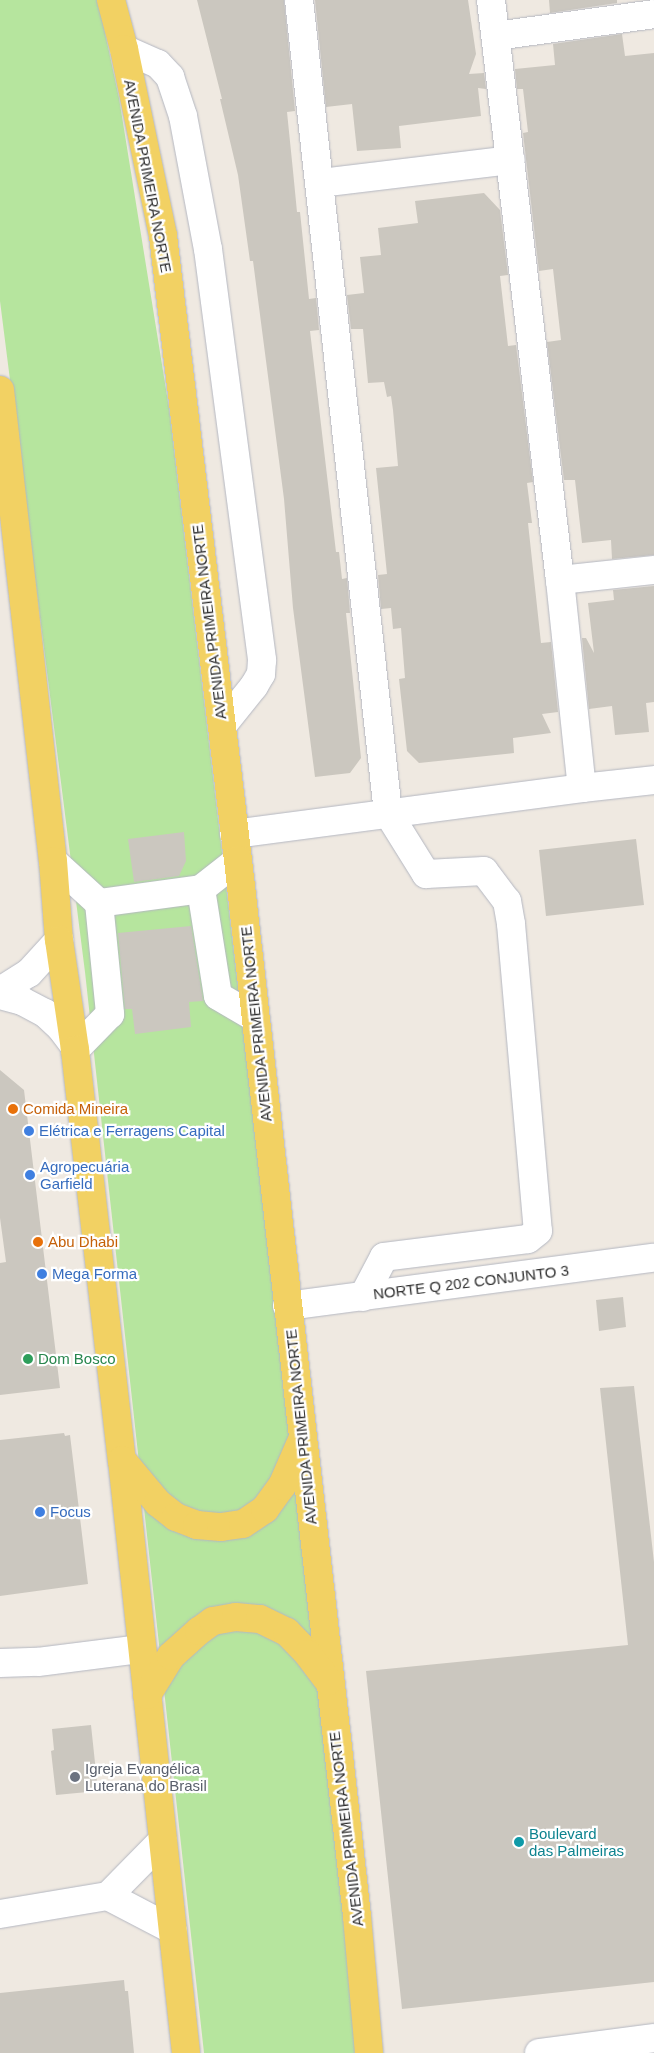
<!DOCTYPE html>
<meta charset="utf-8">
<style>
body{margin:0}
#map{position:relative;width:654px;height:2053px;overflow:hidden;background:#efe9e1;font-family:Helvetica,sans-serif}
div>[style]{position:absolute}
.green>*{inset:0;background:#b6e59e}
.building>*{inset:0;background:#cbc7bf}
.roads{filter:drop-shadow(0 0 1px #b4b7c1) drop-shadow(0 0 1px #b4b7c1)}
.minor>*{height:28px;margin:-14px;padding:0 14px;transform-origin:14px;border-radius:14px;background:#fff}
.major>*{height:28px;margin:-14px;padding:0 14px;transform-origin:14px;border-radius:14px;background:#f2d163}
.dots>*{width:14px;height:14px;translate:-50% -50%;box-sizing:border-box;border:2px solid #fff;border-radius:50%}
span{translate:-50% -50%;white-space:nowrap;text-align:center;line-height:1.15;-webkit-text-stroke:4.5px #fff;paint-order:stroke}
.street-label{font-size:15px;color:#2e2e2e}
.food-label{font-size:15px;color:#c56008}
.left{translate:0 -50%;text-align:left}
.shop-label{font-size:15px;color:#366cbe}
.leisure-label{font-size:15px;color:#27864d}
.worship-label{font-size:15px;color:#5b616d}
.culture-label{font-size:15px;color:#0d838f}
</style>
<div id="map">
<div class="green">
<i style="clip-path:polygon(0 0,98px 0,119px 98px,169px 408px,275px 1297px,327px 1755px,358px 2053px,204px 2053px,85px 972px,0 301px)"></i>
</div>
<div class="building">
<i style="clip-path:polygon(197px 0,284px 0,295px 111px,287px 112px,293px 171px,297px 212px,300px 212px,309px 299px,316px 298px,319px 330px,310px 331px,336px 552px,339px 552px,342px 579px,347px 578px,350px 613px,346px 613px,361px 758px,350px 773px,315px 777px,293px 608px,284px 499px,253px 261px,250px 261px,238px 175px,220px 99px,222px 99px)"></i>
<i style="clip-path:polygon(315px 0,468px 0,476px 54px,469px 74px,484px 73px,486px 89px,478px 88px,481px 116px,399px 126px,401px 148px,357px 151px,352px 104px,326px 107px)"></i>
<i style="clip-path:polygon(549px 0,617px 0,617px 3px,550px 13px)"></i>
<i style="clip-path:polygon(622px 34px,625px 56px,654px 53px,654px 555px,612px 559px,611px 540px,582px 543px,575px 480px,564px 480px,547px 342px,561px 340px,553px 269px,539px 271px,523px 133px,528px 132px,523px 89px,517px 89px,515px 69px,555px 65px,553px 44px)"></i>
<i style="clip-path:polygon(484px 193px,500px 210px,508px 275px,500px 276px,508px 346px,516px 345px,533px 482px,527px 483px,532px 523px,528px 523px,541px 643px,551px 642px,558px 712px,542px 714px,551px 733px,513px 738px,514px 753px,419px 763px,407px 751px,399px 679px,405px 678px,401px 628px,393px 629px,391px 608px,381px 609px,378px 575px,387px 574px,376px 468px,398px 466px,393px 410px,391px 396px,387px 397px,384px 382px,368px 383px,363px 329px,351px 329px,347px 295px,364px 293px,360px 257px,381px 255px,378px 228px,418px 223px,415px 201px)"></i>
<i style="clip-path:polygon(654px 586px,654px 702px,646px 703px,649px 732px,615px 735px,612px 706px,589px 709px,582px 638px,586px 638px,594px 653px,588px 603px,614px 600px,613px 590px)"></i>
<i style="clip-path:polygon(184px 832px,186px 861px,179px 876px,134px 882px,128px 839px)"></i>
<i style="clip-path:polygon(636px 839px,644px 905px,546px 916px,539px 850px)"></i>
<i style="clip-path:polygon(191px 926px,203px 1001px,189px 1002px,191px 1027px,135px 1034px,132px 1009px,125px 1009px,118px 933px)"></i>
<i style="clip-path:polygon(0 1070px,24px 1090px,60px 1388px,0 1395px,0 1263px,6px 1262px,0 1218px)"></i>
<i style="clip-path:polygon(623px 1297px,626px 1327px,599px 1331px,596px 1300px)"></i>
<i style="clip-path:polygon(634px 1386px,654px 1562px,654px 1982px,402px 2009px,366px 1671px,628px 1645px,600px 1388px)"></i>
<i style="clip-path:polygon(64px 1433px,65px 1436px,70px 1435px,88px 1584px,0 1596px,0 1440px)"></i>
<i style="clip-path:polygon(91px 1725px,98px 1791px,56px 1795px,51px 1751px,54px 1750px,52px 1729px)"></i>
<i style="clip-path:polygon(124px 1980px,125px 1991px,128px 1991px,134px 2053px,0 2053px,0 1993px)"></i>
</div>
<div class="roads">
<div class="minor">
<i style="left:299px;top:0;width:818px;rotate:83.75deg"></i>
<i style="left:388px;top:813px;width:72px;rotate:58.1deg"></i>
<i style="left:426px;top:874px;width:58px;rotate:-3deg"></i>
<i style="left:484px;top:871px;width:38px;rotate:53deg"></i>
<i style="left:507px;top:901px;width:23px;rotate:80deg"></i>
<i style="left:511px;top:924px;width:308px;rotate:85deg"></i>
<i style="left:538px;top:1231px;width:13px;rotate:141deg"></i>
<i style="left:528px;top:1239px;width:145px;rotate:172.9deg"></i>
<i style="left:384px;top:1257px;width:45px;rotate:117.7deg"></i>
<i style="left:491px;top:0;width:584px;rotate:83.22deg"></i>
<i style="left:560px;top:580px;width:209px;rotate:84deg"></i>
<i style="left:496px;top:36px;width:160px;rotate:-7.9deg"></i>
<i style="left:124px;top:49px;width:37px;rotate:24deg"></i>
<i style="left:158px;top:64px;width:18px;rotate:47deg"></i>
<i style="left:170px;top:77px;width:41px;rotate:71.6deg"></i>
<i style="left:183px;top:116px;width:135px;rotate:79.4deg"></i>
<i style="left:208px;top:249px;width:415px;rotate:82.5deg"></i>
<i style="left:262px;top:660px;width:14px;rotate:94deg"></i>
<i style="left:261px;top:674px;width:14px;rotate:120deg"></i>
<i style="left:254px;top:686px;width:51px;rotate:128.7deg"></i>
<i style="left:321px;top:183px;width:191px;rotate:-6.9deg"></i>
<i style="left:560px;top:580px;width:95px;rotate:-6.1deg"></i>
<i style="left:234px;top:834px;width:351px;rotate:-7.5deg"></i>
<i style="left:582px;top:788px;width:72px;rotate:-6.3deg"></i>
<i style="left:53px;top:861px;width:62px;rotate:42.4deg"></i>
<i style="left:99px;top:903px;width:112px;rotate:84.3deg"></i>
<i style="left:110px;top:1014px;width:50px;rotate:134.2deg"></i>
<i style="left:201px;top:889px;width:108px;rotate:81deg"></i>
<i style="left:218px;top:996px;width:42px;rotate:30.3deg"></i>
<i style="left:99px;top:903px;width:103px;rotate:-7.8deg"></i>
<i style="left:201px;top:889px;width:47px;rotate:-38.1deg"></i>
<i style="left:0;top:991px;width:34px;rotate:-32deg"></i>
<i style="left:29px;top:973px;width:45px;rotate:-47.7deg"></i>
<i style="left:0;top:995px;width:23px;rotate:15deg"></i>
<i style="left:22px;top:1001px;width:26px;rotate:28deg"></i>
<i style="left:45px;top:1013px;width:22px;rotate:43deg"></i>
<i style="left:61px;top:1028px;width:21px;rotate:53deg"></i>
<i style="left:287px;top:1306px;width:370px;rotate:-7.5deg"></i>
<i style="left:0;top:1663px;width:38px;rotate:-2deg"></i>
<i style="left:38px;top:1662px;width:104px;rotate:-7.2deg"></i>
<i style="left:108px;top:1896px;width:73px;rotate:27.6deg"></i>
<i style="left:0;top:1914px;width:109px;rotate:-9.5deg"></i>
<i style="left:108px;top:1896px;width:78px;rotate:-45.5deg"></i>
<i style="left:539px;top:2053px;width:116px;rotate:-7.4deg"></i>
</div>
<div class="major">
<i style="left:111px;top:0;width:51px;rotate:75.1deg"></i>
<i style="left:124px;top:49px;width:191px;rotate:78.2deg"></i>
<i style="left:163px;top:236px;width:628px;rotate:83.15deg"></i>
<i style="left:238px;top:860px;width:1063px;rotate:83.57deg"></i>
<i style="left:357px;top:1916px;width:138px;rotate:85deg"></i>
<i style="left:0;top:390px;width:474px;rotate:83.6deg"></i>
<i style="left:53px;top:861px;width:79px;rotate:85.7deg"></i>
<i style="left:59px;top:940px;width:111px;rotate:81.7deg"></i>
<i style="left:75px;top:1050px;width:413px;rotate:83.5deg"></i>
<i style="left:122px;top:1460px;width:596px;rotate:83.84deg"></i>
<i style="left:122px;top:1460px;width:56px;rotate:50.1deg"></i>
<i style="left:158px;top:1503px;width:23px;rotate:38deg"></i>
<i style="left:176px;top:1517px;width:22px;rotate:21deg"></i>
<i style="left:197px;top:1525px;width:24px;rotate:5deg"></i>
<i style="left:221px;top:1527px;width:22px;rotate:-8deg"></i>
<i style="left:243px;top:1524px;width:27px;rotate:-34deg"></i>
<i style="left:265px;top:1509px;width:29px;rotate:-54deg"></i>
<i style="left:282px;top:1486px;width:50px;rotate:-66.5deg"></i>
<i style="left:147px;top:1695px;width:46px;rotate:-58.4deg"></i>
<i style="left:171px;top:1656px;width:38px;rotate:-42deg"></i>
<i style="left:199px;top:1631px;width:17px;rotate:-36deg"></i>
<i style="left:213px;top:1621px;width:23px;rotate:-10deg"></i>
<i style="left:236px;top:1617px;width:24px;rotate:5deg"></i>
<i style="left:260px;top:1619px;width:30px;rotate:26deg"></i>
<i style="left:287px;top:1632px;width:30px;rotate:46deg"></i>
<i style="left:308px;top:1654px;width:34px;rotate:53deg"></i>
</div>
</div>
<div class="dots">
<i style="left:13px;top:1109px;background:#e8710a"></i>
<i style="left:29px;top:1131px;background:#3f7fe0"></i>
<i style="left:30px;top:1175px;background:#3f7fe0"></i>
<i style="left:38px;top:1242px;background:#e8710a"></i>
<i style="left:42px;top:1274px;background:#3f7fe0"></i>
<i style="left:28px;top:1359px;background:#2e9e5b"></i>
<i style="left:40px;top:1512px;background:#3f7fe0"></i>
<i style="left:75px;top:1777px;background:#6b7280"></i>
<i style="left:519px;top:1842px;background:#0f9aa8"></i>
</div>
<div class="street-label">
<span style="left:148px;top:176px;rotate:79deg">AVENIDA PRIMEIRA NORTE</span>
<span style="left:209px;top:622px;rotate:-97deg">AVENIDA PRIMEIRA NORTE</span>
<span style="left:256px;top:1024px;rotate:-96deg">AVENIDA PRIMEIRA NORTE</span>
<span style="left:471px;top:1282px;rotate:-7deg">NORTE Q 202 CONJUNTO 3</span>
<span style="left:301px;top:1427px;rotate:-96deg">AVENIDA PRIMEIRA NORTE</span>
<span style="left:346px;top:1829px;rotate:-97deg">AVENIDA PRIMEIRA NORTE</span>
</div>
<div class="food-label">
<span class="left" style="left:23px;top:1109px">Comida Mineira</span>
<span class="left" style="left:48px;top:1242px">Abu Dhabi</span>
</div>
<div class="shop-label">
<span class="left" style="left:39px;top:1131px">Elétrica e Ferragens Capital</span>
<span class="left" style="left:40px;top:1175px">Agropecuária<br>Garfield</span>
<span class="left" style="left:52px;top:1274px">Mega Forma</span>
<span class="left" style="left:50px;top:1512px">Focus</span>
</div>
<div class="leisure-label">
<span class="left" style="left:38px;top:1359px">Dom Bosco</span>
</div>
<div class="worship-label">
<span class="left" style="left:85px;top:1777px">Igreja Evangélica<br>Luterana do Brasil</span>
</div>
<div class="culture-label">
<span class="left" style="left:529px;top:1842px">Boulevard<br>das Palmeiras</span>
</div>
</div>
